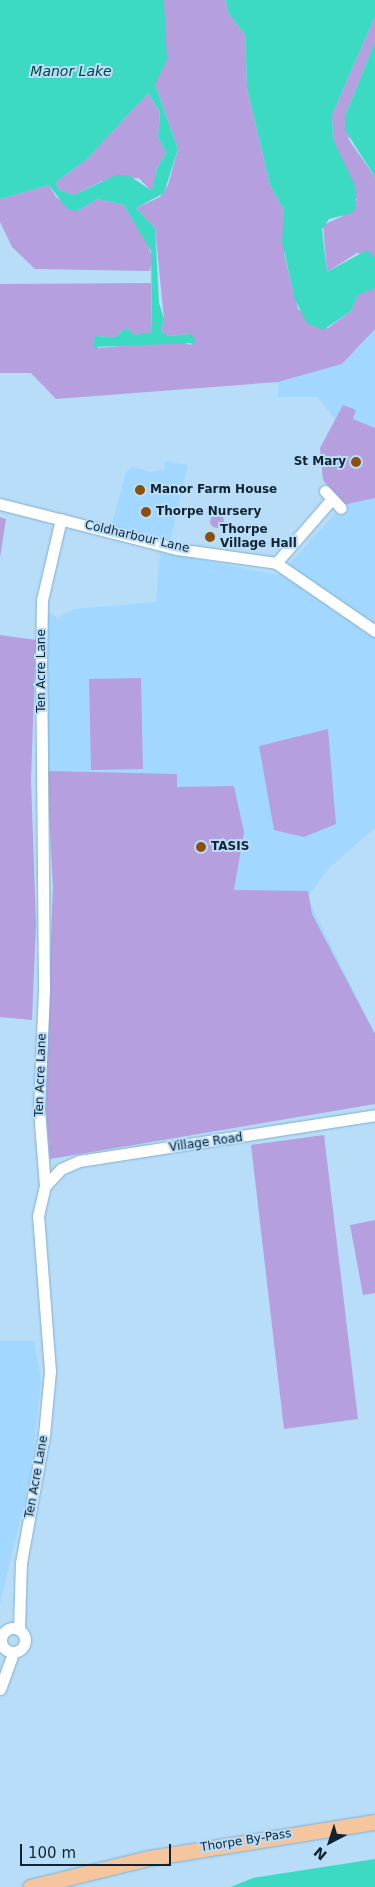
<!DOCTYPE html>
<style>
body{margin:0}
#map{position:relative;width:375px;height:1887px;overflow:hidden;background:#b8ddf9;font-family:"DejaVu Sans",sans-serif}
div>[style]{position:absolute}
.built>*{inset:0;background:#a2d8ff}
.green>*{inset:0;background:#b59fde}
.round{border-radius:50%}
.water>*{inset:0;background:#3cdac2}
.roads{filter:drop-shadow(0 0 1px #81afcf) drop-shadow(0 0 1px #81afcf)}
.minor>*{height:11px;margin:-5.5px;padding:0 5.5px;transform-origin:5.5px;border-radius:5.5px;background:#fff}
.minor>.ring{margin:-5.5px;padding:0;box-sizing:content-box;background:none;border:11px solid #fff;border-radius:50%}
.major>*{height:15px;margin:-7.5px;padding:0 7.5px;transform-origin:7.5px;border-radius:7.5px;background:#f5c69d}
.dots>*{width:14px;height:14px;translate:-50% -50%;box-sizing:border-box;border:2px solid #b8ddf9;border-radius:50%}
span{translate:-50% -50%;white-space:nowrap;text-align:center;line-height:1.15;-webkit-text-stroke:4px #b8ddf9;paint-order:stroke}
.poi-label{font-size:12px;color:#112330;font-weight:700}
.right{translate:-100% -50%;text-align:right}
.left{translate:0 -50%;text-align:left}
.street-label{font-size:12px;color:#112330}
.water-label{font-size:14px;color:#00473d;font-style:italic}
.north{position:absolute;left:305px;top:1817px;width:50px;height:50px;-webkit-text-stroke:4px #b8ddf9;paint-order:stroke;rotate:220deg;font-size:14px;font-weight:700;line-height:20px;text-align:center;color:#112330}
.north::after{content:'';display:block;margin:auto;width:18px;height:22px;background:#112330;clip-path:polygon(50% 0,100% 100%,50% 72%,0 100%)}
.scale{position:absolute;left:20px;top:1844px;width:151px;height:22px;box-sizing:border-box;border:2px solid #112330;border-top:0;padding-left:6px;font-size:15px;line-height:18px;white-space:nowrap;color:#112330;-webkit-text-stroke:4px #b8ddf9;paint-order:stroke}
</style>
<div id="map">
<div class="built">
<i style="clip-path:polygon(375px 329px,375px 428px,353px 419px,344px 405px,336px 421px,318px 397px,278px 397px,278px 382px,342px 364px)"></i>
<i style="clip-path:polygon(166px 461px,188px 465px,170px 541px,111px 527px,126px 472px,132px 467px,151px 472px,164px 469px)"></i>
<i style="clip-path:polygon(375px 498px,375px 828px,331px 866px,307px 897px,375px 1034px,375px 1104px,50px 1159px,45px 1099px,53px 886px,47px 803px,47px 611px,58px 618px,73px 609px,156px 602px,160px 552px,279px 575px,343px 505px)"></i>
<i style="clip-path:polygon(0 1341px,34px 1341px,41px 1379px,31px 1476px,0 1604px)"></i>
</div>
<div class="green">
<i style="clip-path:polygon(164px 0,226px 0,228px 12px,245px 35px,247px 88px,270px 185px,284px 210px,284px 254px,298px 309px,328px 328px,351px 311px,358px 294px,375px 288px,375px 329px,342px 364px,278px 382px,56px 399px,31px 373px,0 373px,0 284px,151px 283px,152px 333px,135px 335px,126px 328px,115px 337px,95px 336px,98px 348px,177px 341px,191px 345px,192px 334px,168px 336px,161px 331px,164px 319px,155px 228px,136px 208px,160px 197px,168px 185px,178px 149px,155px 84px)"></i>
<i style="clip-path:polygon(375px 16px,375px 42px,345px 116px,349px 140px,375px 177px,375px 257px,357px 253px,327px 272px,323px 225px,341px 217px,357px 200px,333px 139px,332px 115px)"></i>
<i style="clip-path:polygon(148px 93px,160px 112px,158px 137px,166px 153px,157px 168px,152px 192px,139px 178px,102px 181px,74px 195px,59px 190px,56px 182px,87px 159px)"></i>
<i style="clip-path:polygon(49px 185px,56px 197px,77px 211px,98px 199px,124px 205px,147px 241px,152px 258px,150px 271px,35px 269px,12px 247px,0 222px,0 199px)"></i>
<i style="clip-path:polygon(343px 405px,356px 410px,353px 419px,375px 428px,375px 498px,343px 505px,323px 480px,320px 448px)"></i>
<i class="round" style="left:210px;top:514px;width:14px;height:14px"></i>
<i style="clip-path:polygon(0 517px,6px 519px,0 558px)"></i>
<i style="clip-path:polygon(0 635px,36px 640px,31px 780px,36px 924px,32px 1020px,0 1017px)"></i>
<i style="clip-path:polygon(141px 678px,143px 769px,91px 770px,89px 679px)"></i>
<i style="clip-path:polygon(328px 729px,336px 824px,304px 837px,274px 830px,259px 746px)"></i>
<i style="clip-path:polygon(47px 771px,177px 774px,177px 787px,234px 786px,244px 832px,234px 890px,308px 891px,312px 914px,375px 1034px,375px 1104px,50px 1159px,45px 1099px,53px 886px)"></i>
<i style="clip-path:polygon(324px 1135px,358px 1419px,284px 1429px,251px 1145px)"></i>
<i style="clip-path:polygon(375px 1220px,375px 1293px,363px 1295px,350px 1225px)"></i>
</div>
<div class="water">
<i style="clip-path:polygon(evenodd,0 0,164px 0,167px 60px,155px 84px,178px 149px,164px 193px,136px 208px,155px 228px,159px 303px,164px 319px,161px 331px,168px 336px,192px 334px,196px 343px,93px 347px,95px 336px,115px 337px,126px 328px,135px 335px,152px 332px,151px 251px,124px 205px,98px 199px,77px 211px,67px 209px,49px 185px,0 199px,0 0,148px 93px,160px 112px,158px 137px,166px 153px,157px 168px,152px 191px,128px 175px,116px 175px,74px 195px,59px 190px,56px 182px,87px 159px,148px 93px)"></i>
<i style="clip-path:polygon(226px 0,375px 0,375px 16px,332px 115px,333px 139px,356px 188px,356px 207px,352px 213px,329px 219px,322px 229px,327px 272px,367px 250px,375px 257px,375px 288px,358px 295px,351px 311px,323px 330px,307px 323px,295px 300px,282px 242px,284px 210px,270px 185px,247px 88px,245px 35px,228px 12px)"></i>
<i style="clip-path:polygon(375px 42px,375px 177px,345px 130px,345px 116px)"></i>
<i style="clip-path:polygon(375px 1859px,375px 1887px,231px 1887px,253px 1878px)"></i>
</div>
<div class="roads">
<div class="minor">
<i style="left:325px;top:491px;width:23px;rotate:47deg"></i>
<i style="left:0;top:504px;width:183px;rotate:14.3deg"></i>
<i style="left:177px;top:549px;width:100px;rotate:8deg"></i>
<i style="left:276px;top:563px;width:120px;rotate:34.5deg"></i>
<i style="left:276px;top:563px;width:82px;rotate:-48.9deg"></i>
<i style="left:45px;top:1186px;width:23px;rotate:-47deg"></i>
<i style="left:61px;top:1169px;width:20px;rotate:-24deg"></i>
<i style="left:79px;top:1161px;width:300px;rotate:-8.8deg"></i>
<i class="ring" style="left:1px;top:1628px;width:13px;height:13px"></i>
<i style="left:19px;top:1629px;width:66px;rotate:-88.3deg"></i>
<i style="left:21px;top:1563px;width:130px;rotate:-79.8deg"></i>
<i style="left:44px;top:1435px;width:64px;rotate:-84.6deg"></i>
<i style="left:50px;top:1371px;width:155px;rotate:-94.4deg"></i>
<i style="left:38px;top:1216px;width:31px;rotate:-77deg"></i>
<i style="left:45px;top:1186px;width:77px;rotate:-94.5deg"></i>
<i style="left:39px;top:1109px;width:120px;rotate:-87.6deg"></i>
<i style="left:44px;top:989px;width:319px;rotate:-90.5deg"></i>
<i style="left:41px;top:670px;width:70px;rotate:-89.2deg"></i>
<i style="left:42px;top:600px;width:83px;rotate:-76.8deg"></i>
<i style="left:0;top:1689px;width:38px;rotate:-70deg"></i>
</div>
<div class="major">
<i style="left:30px;top:1887px;width:122px;rotate:-13.7deg"></i>
<i style="left:149px;top:1858px;width:229px;rotate:-9.1deg"></i>
</div>
</div>
<div class="dots">
<i style="left:356px;top:462px;background:#8b4f0e"></i>
<i style="left:140px;top:490px;background:#8b4f0e"></i>
<i style="left:146px;top:512px;background:#8b4f0e"></i>
<i style="left:210px;top:537px;background:#8b4f0e"></i>
<i style="left:201px;top:847px;background:#8b4f0e"></i>
</div>
<div class="poi-label">
<span class="right" style="left:346px;top:462px">St Mary</span>
<span class="left" style="left:150px;top:490px">Manor Farm House</span>
<span class="left" style="left:156px;top:512px">Thorpe Nursery</span>
<span class="left" style="left:220px;top:537px">Thorpe<br>Village Hall</span>
<span class="left" style="left:211px;top:847px">TASIS</span>
</div>
<div class="street-label">
<span style="left:137px;top:537px;rotate:13deg">Coldharbour Lane</span>
<span style="left:42px;top:671px;rotate:-90deg">Ten Acre Lane</span>
<span style="left:41px;top:1075px;rotate:-88deg">Ten Acre Lane</span>
<span style="left:206px;top:1143px;rotate:-8deg">Village Road</span>
<span style="left:37px;top:1477px;rotate:-80deg">Ten Acre Lane</span>
<span style="left:246px;top:1841px;rotate:-9deg">Thorpe By-Pass</span>
</div>
<div class="water-label">
<span style="left:71px;top:71px">Manor Lake</span>
</div>
<div class="north">N</div>
<div class="scale">100 m</div>
</div>
